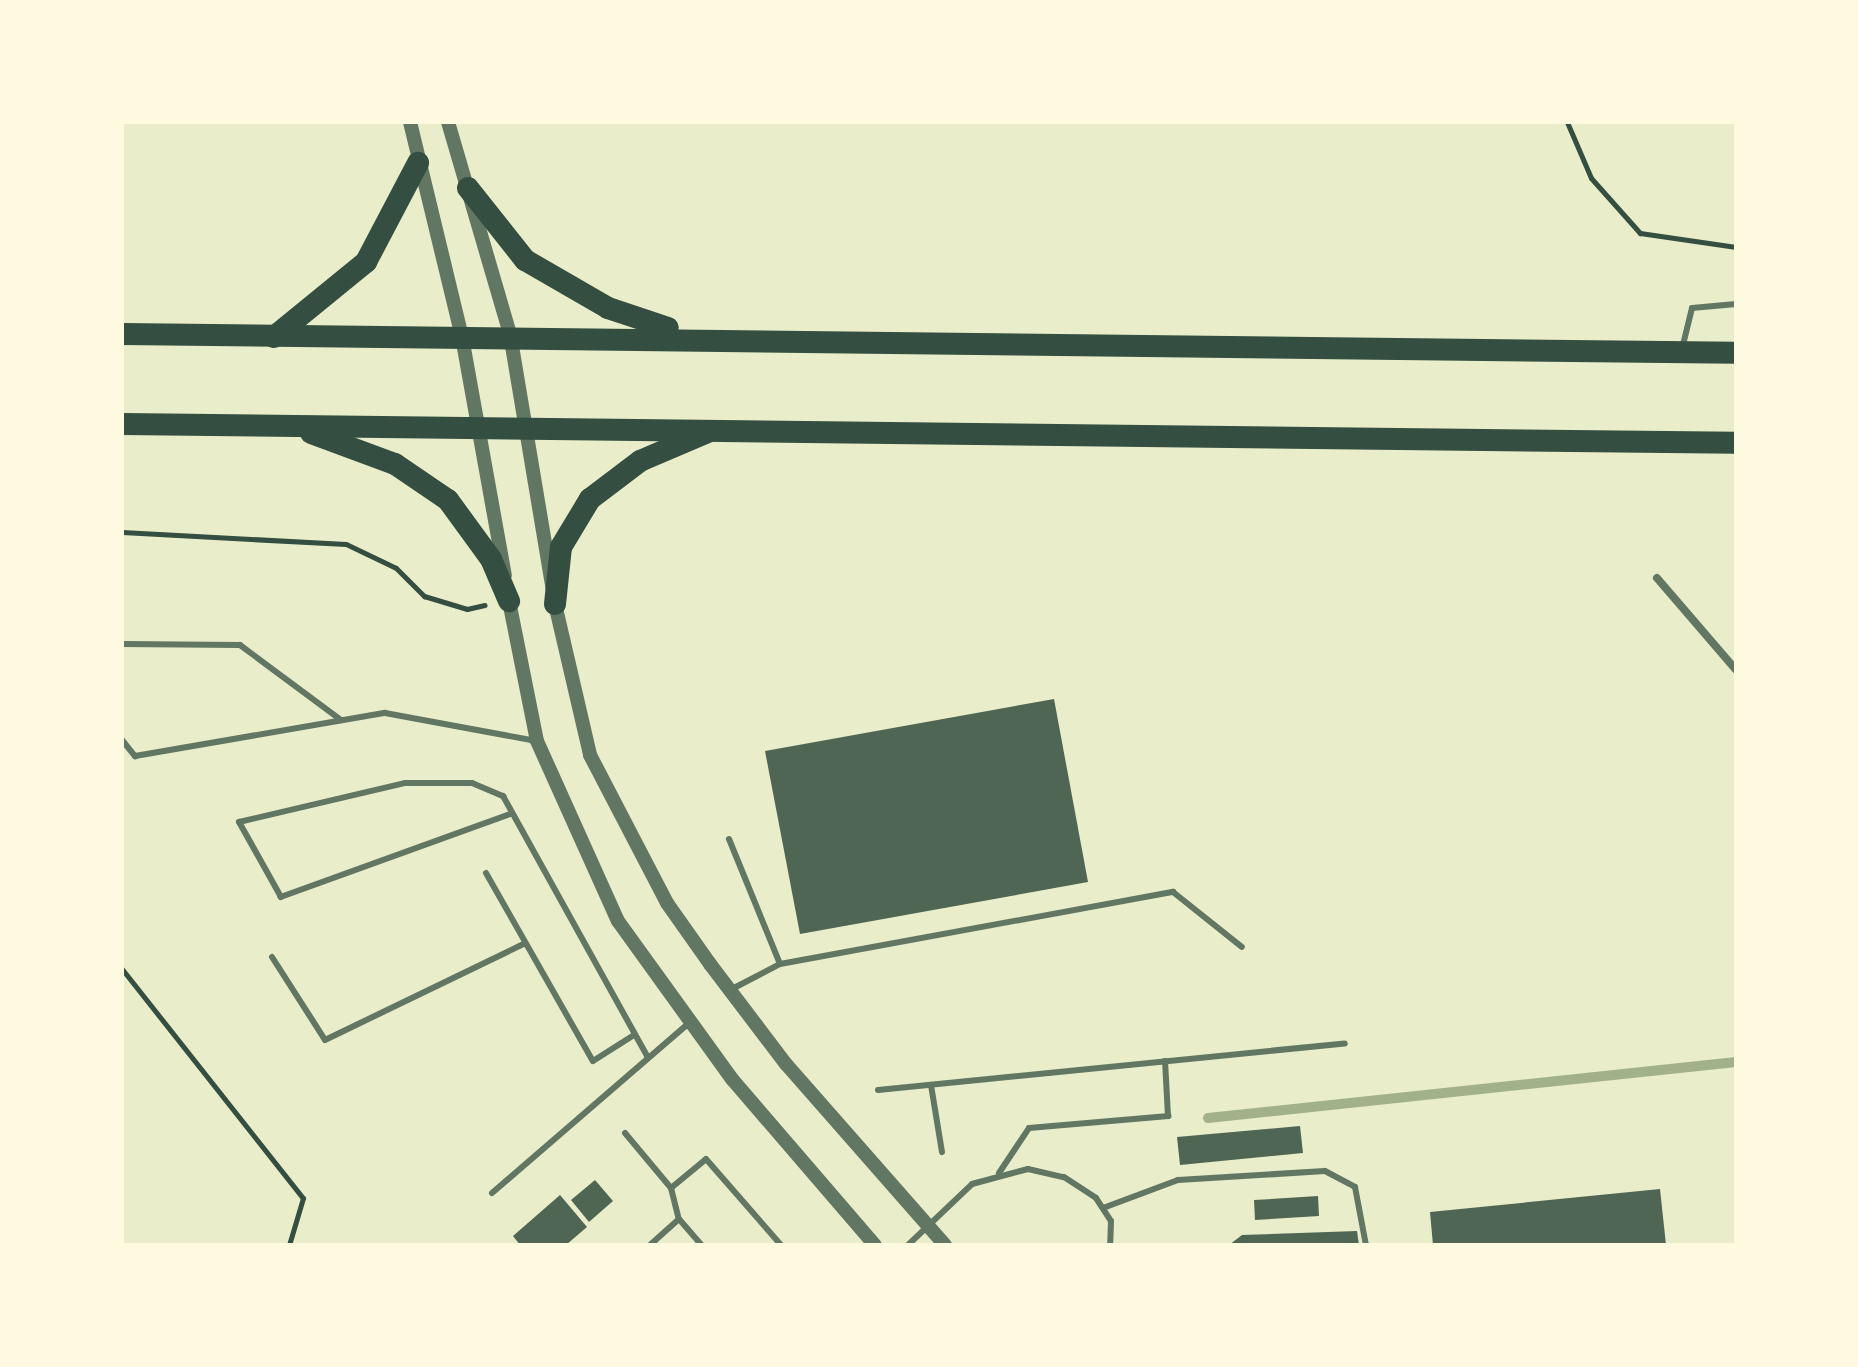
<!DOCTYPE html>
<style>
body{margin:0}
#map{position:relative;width:1858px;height:1367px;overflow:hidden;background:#e9edc9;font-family:"PT Sans Narrow",sans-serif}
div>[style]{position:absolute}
.stream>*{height:10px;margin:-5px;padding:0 5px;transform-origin:5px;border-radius:5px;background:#a3b18a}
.building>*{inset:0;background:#4f6655}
.path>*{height:5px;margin:-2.5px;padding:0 2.5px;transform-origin:2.5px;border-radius:2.5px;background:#344e41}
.service>*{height:6px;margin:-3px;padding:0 3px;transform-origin:3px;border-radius:3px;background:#617663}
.minor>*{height:8px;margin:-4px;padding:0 4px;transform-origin:4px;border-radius:4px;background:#617663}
.tertiary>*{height:14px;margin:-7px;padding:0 7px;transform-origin:7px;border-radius:7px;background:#617663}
.trunk>*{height:22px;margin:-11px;padding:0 11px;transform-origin:11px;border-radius:11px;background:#344e41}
span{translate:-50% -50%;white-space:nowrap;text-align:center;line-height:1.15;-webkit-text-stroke:6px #fefae0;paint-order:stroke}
.frame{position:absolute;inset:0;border:124px solid #fefae0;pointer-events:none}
</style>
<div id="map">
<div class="stream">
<i style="left:1208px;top:1118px;width:531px;rotate:-6.05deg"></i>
</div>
<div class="building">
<i style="clip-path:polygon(1054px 699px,1088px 882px,800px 934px,765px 751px)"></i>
<i style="clip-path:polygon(1300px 1126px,1303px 1153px,1180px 1165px,1177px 1137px)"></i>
<i style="clip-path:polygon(595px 1180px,613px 1201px,589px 1222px,571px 1200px)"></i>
<i style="clip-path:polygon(1660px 1189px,1666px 1245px,1433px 1245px,1430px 1212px)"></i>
<i style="clip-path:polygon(560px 1195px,587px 1227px,566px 1245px,520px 1245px,513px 1236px)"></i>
<i style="clip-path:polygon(1318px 1196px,1319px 1216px,1255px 1220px,1254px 1200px)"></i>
<i style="clip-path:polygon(1357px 1231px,1359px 1245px,1229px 1245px,1242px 1235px)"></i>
</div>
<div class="path">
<i style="left:1567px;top:122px;width:61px;rotate:66.8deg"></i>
<i style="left:1591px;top:178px;width:74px;rotate:48.3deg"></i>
<i style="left:1640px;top:233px;width:97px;rotate:8.3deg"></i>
<i style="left:122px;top:532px;width:224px;rotate:3.1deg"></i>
<i style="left:346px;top:544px;width:55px;rotate:25.6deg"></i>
<i style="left:396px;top:568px;width:40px;rotate:45deg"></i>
<i style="left:424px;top:596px;width:45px;rotate:16.8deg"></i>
<i style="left:467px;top:609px;width:18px;rotate:-13deg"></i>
<i style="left:122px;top:969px;width:292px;rotate:51.7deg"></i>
<i style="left:303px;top:1198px;width:49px;rotate:106.6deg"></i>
</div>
<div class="service">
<i style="left:1682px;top:349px;width:42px;rotate:-76.3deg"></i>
<i style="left:1692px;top:308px;width:44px;rotate:-5.2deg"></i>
<i style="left:122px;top:644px;width:118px;rotate:0.5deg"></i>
<i style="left:240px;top:645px;width:126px;rotate:36.6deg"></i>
<i style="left:122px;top:740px;width:21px;rotate:51deg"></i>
<i style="left:135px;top:756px;width:254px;rotate:-9.8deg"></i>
<i style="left:385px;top:713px;width:154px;rotate:10.5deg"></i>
<i style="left:510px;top:814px;width:244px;rotate:160.1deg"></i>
<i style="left:281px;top:897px;width:86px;rotate:-119.2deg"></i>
<i style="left:239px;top:822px;width:171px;rotate:-13.2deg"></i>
<i style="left:405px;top:783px;width:67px"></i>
<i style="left:472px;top:783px;width:34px;rotate:23deg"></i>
<i style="left:503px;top:796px;width:299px;rotate:61deg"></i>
<i style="left:729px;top:839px;width:135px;rotate:67.8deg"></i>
<i style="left:486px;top:873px;width:216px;rotate:60.4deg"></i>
<i style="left:593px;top:1061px;width:49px;rotate:-32.4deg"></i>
<i style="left:272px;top:957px;width:98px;rotate:57.4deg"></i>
<i style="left:325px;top:1040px;width:221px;rotate:-25.8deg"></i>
<i style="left:730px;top:990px;width:56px;rotate:-27.5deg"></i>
<i style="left:780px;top:964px;width:400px;rotate:-10.4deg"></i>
<i style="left:1173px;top:892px;width:88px;rotate:38.6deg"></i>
<i style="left:931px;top:1085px;width:68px;rotate:80.7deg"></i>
<i style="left:878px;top:1090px;width:469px;rotate:-5.7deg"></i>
<i style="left:625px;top:1133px;width:72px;rotate:50.1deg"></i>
<i style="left:671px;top:1188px;width:32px;rotate:76deg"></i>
<i style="left:679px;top:1219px;width:35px;rotate:49deg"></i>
<i style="left:999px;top:1173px;width:54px;rotate:-56.3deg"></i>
<i style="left:1029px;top:1128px;width:140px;rotate:-4.9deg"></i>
<i style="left:1168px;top:1116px;width:55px;rotate:-93.1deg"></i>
<i style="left:671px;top:1188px;width:45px;rotate:-39.6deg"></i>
<i style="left:706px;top:1159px;width:114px;rotate:48.9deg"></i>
<i style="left:492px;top:1193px;width:260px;rotate:-40.8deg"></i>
<i style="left:1103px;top:1208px;width:80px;rotate:-20.5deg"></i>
<i style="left:1178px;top:1180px;width:147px;rotate:-3.5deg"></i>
<i style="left:1325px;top:1171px;width:34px;rotate:28deg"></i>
<i style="left:1355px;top:1187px;width:59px;rotate:79.3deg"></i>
<i style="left:650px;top:1245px;width:39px;rotate:-42deg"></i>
<i style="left:908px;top:1245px;width:88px;rotate:-43.6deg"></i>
<i style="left:972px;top:1184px;width:58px;rotate:-15deg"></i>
<i style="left:1028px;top:1169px;width:37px;rotate:13deg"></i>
<i style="left:1064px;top:1177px;width:38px;rotate:33deg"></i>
<i style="left:1096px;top:1198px;width:27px;rotate:57deg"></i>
<i style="left:1111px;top:1221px;width:24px;rotate:92deg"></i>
</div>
<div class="minor">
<i style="left:1657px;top:578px;width:121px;rotate:49.3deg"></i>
</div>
<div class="tertiary">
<i style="left:410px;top:122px;width:221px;rotate:76.4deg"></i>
<i style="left:462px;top:337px;width:242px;rotate:79.8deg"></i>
<i style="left:448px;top:122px;width:221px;rotate:73.7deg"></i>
<i style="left:510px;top:334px;width:274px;rotate:80.5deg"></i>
<i style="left:555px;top:604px;width:155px;rotate:76.9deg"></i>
<i style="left:590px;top:755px;width:167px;rotate:62.5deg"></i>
<i style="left:667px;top:903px;width:75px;rotate:54.8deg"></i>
<i style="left:710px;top:964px;width:126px;rotate:52.8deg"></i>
<i style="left:786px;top:1064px;width:241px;rotate:48.7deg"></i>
<i style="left:508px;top:596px;width:148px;rotate:78.7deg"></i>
<i style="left:537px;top:741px;width:197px;rotate:65.8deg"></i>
<i style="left:618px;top:921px;width:195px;rotate:54.2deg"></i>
<i style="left:732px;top:1079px;width:219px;rotate:49.3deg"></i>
</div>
<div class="trunk">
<i style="left:468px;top:188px;width:92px;rotate:51.6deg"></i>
<i style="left:525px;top:260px;width:96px;rotate:30deg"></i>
<i style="left:608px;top:308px;width:63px;rotate:18.4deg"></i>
<i style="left:122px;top:334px;width:1614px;rotate:0.67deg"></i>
<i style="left:274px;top:337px;width:119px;rotate:-39.2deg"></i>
<i style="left:366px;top:262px;width:112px;rotate:-62.3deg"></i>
<i style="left:122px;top:424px;width:1614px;rotate:0.67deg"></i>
<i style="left:311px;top:433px;width:90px;rotate:20.3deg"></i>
<i style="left:395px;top:464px;width:64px;rotate:34.2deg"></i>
<i style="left:448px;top:500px;width:73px;rotate:53.9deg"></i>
<i style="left:491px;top:559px;width:46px;rotate:66.8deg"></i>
<i style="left:555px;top:604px;width:57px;rotate:-84deg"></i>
<i style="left:561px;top:547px;width:56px;rotate:-58.9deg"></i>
<i style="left:590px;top:499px;width:63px;rotate:-37.2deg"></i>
<i style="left:640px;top:461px;width:74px;rotate:-23.1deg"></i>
</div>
<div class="frame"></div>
</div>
